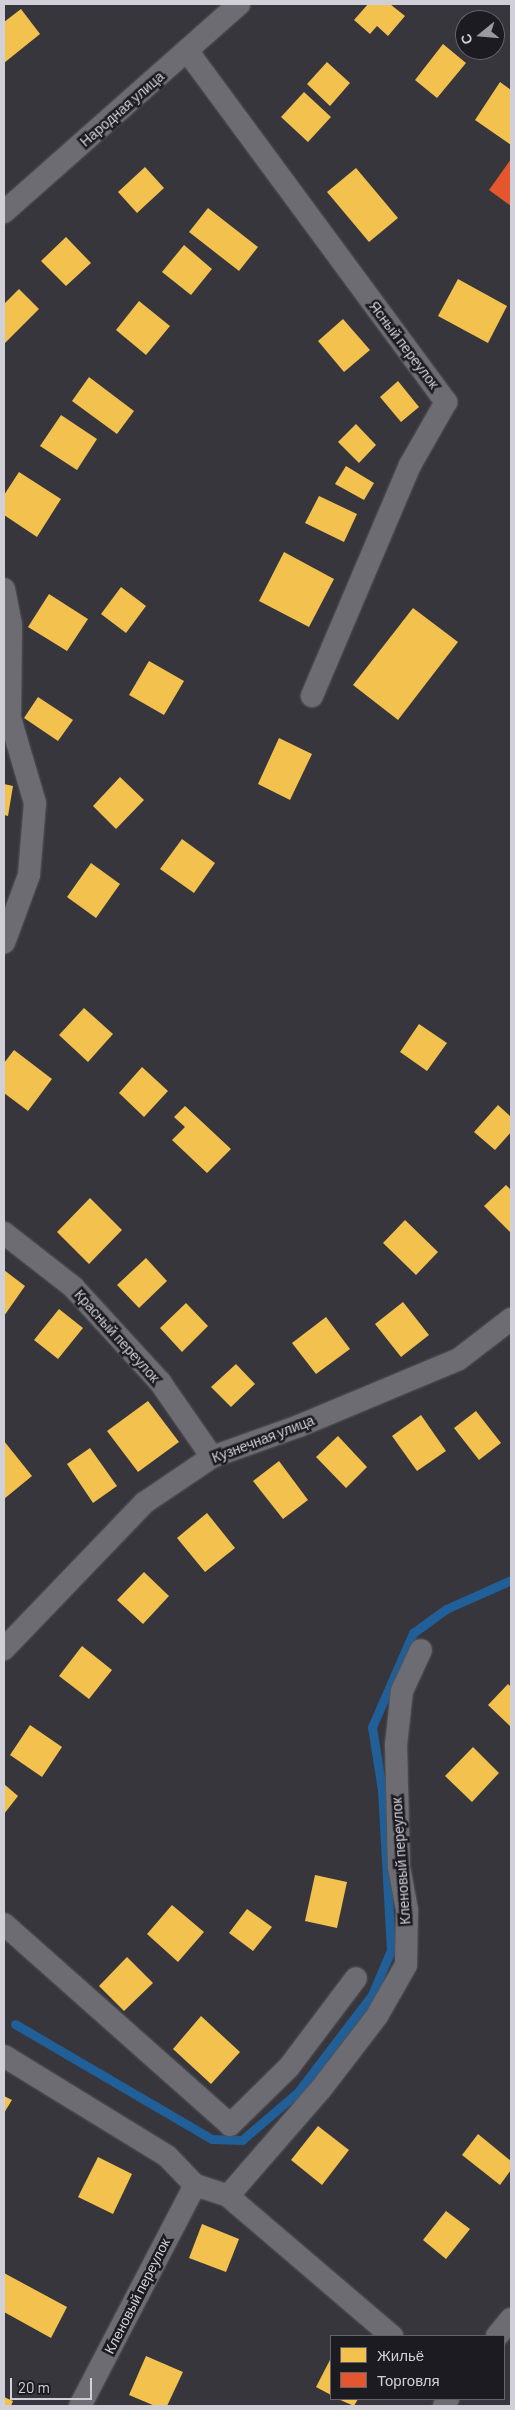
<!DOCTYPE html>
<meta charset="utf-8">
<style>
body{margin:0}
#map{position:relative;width:515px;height:2410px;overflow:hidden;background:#37363c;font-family:Barlow,sans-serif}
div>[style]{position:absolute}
.homes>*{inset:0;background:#f2c14e}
.shops>*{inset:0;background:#e4572e}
.stream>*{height:9px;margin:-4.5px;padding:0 4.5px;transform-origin:4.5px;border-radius:4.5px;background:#205f97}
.roads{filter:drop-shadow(0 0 1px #55545a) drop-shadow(0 0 1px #55545a)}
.street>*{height:22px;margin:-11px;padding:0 11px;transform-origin:11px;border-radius:11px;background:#6d6c72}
span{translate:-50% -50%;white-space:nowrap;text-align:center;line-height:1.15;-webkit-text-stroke:5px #1c1b21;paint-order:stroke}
.street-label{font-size:14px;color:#d1d0d8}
.frame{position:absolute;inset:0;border:5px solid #d1d0d8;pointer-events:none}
.legend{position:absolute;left:330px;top:2335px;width:175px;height:65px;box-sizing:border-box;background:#1c1b21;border:1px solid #64636a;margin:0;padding:6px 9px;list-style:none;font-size:15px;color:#d1d0d8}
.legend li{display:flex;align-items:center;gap:10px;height:25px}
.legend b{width:25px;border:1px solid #64636a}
.north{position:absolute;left:455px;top:10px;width:50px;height:50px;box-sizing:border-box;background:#1c1b21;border:1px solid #64636a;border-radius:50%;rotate:253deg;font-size:14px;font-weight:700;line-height:20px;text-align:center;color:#d1d0d8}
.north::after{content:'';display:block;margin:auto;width:18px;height:22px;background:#9b9aa1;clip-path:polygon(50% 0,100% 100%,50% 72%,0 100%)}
.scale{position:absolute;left:10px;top:2378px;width:82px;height:22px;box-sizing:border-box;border:2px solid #d1d0d8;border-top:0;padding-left:6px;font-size:15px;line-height:18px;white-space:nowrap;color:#d1d0d8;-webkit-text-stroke:4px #1c1b21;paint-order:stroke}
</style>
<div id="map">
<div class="homes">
<i style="clip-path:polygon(368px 4px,390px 4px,405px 16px,388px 36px,377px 26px,370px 34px,354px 20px)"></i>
<i style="clip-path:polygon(21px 9px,40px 34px,4px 63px,4px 22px)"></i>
<i style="clip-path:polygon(443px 44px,466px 63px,437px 98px,415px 80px)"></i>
<i style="clip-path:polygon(327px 62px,350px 83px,330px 106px,307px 84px)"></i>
<i style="clip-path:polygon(500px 82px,511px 90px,511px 145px,475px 120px)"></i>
<i style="clip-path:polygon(304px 92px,331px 117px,308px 142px,281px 117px)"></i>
<i style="clip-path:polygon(145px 167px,164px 188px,137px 213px,118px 192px)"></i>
<i style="clip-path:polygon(356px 168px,398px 218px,369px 242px,327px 192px)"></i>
<i style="clip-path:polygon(208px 208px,258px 247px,239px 271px,189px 232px)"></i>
<i style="clip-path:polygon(66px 237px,91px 263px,66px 286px,41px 261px)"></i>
<i style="clip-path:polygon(184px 245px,212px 269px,191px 295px,162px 272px)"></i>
<i style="clip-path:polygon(458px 279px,507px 306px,488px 343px,438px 316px)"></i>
<i style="clip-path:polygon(19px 289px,39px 309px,4px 344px,4px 304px)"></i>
<i style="clip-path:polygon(139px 301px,170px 326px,146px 355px,116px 330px)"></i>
<i style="clip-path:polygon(343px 319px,370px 350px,344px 372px,318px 341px)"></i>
<i style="clip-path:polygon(89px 377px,134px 411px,117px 434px,72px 401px)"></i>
<i style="clip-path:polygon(398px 381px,419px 407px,401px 422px,380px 397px)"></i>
<i style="clip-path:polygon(61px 415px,97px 439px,77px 470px,40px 446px)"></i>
<i style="clip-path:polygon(356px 424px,376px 445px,359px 463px,338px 442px)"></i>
<i style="clip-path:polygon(346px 466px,374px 483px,364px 500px,335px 484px)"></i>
<i style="clip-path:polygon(19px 472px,61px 499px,37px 537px,4px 515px,4px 495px)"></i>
<i style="clip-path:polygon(319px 496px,357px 514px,344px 542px,305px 523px)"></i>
<i style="clip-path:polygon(284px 552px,334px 579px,309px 627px,259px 601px)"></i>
<i style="clip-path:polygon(121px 587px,146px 606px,126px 633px,101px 614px)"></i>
<i style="clip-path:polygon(49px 594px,88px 619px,67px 651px,28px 627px)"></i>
<i style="clip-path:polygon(413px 608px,458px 642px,398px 720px,353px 685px)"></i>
<i style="clip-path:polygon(149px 661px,184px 681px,164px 715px,129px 695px)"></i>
<i style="clip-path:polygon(38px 697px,73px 720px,58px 741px,24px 718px)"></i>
<i style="clip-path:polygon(279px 738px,312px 754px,290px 800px,258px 784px)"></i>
<i style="clip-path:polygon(120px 777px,144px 800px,116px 829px,93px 806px)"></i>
<i style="clip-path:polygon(4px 784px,13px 786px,8px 816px,4px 815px)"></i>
<i style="clip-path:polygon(182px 839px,215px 863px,194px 893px,160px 869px)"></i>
<i style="clip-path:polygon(91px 863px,120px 884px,96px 918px,67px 897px)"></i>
<i style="clip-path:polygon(84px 1008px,113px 1034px,88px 1062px,59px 1035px)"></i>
<i style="clip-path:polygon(419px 1024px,447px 1043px,427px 1071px,400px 1052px)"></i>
<i style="clip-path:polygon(14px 1050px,52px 1079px,28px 1111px,4px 1093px,4px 1063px)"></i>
<i style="clip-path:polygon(142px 1067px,168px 1091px,144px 1117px,119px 1093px)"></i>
<i style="clip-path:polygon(498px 1105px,511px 1117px,511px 1132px,495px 1150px,474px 1132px)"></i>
<i style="clip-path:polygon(185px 1106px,231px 1149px,207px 1173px,172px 1140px,185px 1127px,174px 1117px)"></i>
<i style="clip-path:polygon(506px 1185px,511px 1190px,511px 1233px,484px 1206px)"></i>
<i style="clip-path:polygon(90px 1198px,122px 1230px,89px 1264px,57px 1232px)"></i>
<i style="clip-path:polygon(405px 1220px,438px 1252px,416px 1275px,383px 1243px)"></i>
<i style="clip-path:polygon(146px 1258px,167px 1281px,139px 1308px,117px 1285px)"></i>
<i style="clip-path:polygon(4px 1270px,25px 1286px,4px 1316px)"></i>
<i style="clip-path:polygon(403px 1302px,429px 1335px,401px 1357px,375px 1324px)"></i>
<i style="clip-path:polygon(186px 1303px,208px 1326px,182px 1352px,160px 1328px)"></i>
<i style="clip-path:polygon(59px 1309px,83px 1328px,58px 1359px,34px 1340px)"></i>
<i style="clip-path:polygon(326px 1317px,350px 1349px,316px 1374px,292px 1343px)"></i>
<i style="clip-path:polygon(236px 1364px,255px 1384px,231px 1407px,211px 1387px)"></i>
<i style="clip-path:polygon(148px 1401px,179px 1442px,138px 1472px,107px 1431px)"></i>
<i style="clip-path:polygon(476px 1411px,501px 1443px,479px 1460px,454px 1428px)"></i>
<i style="clip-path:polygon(421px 1415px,446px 1451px,417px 1471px,392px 1436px)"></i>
<i style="clip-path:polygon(338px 1436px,367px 1467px,346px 1488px,316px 1457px)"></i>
<i style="clip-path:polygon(4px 1441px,32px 1476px,4px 1499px)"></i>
<i style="clip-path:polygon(90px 1448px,117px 1486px,93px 1503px,67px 1464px)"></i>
<i style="clip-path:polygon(279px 1461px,308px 1500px,283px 1519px,253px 1481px)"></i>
<i style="clip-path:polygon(207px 1513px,235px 1548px,205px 1572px,177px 1538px)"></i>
<i style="clip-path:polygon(144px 1572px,169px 1596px,143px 1624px,117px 1600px)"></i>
<i style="clip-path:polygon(82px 1646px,112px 1670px,89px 1699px,59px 1676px)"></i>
<i style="clip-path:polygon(508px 1684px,511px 1687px,511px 1727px,488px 1705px)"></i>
<i style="clip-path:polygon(30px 1725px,62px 1747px,42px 1777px,10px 1755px)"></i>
<i style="clip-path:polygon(473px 1747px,499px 1773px,472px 1802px,445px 1776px)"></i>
<i style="clip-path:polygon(4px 1784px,18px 1796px,4px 1814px)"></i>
<i style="clip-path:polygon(315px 1875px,347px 1882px,337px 1928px,305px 1921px)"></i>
<i style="clip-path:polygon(172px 1905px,204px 1932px,178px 1962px,147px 1934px)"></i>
<i style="clip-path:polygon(247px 1909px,272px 1927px,253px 1951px,229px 1933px)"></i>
<i style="clip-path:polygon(127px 1957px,153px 1983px,124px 2011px,99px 1986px)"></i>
<i style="clip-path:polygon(201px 2016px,240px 2052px,211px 2084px,173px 2049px)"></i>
<i style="clip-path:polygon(4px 2096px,12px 2100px,4px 2113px)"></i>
<i style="clip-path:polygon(318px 2126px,349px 2150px,322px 2185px,291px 2160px)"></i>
<i style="clip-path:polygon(478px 2134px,511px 2161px,511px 2170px,500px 2185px,462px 2155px)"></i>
<i style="clip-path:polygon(98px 2157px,132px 2174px,113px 2214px,78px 2197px)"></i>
<i style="clip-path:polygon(446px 2211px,470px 2229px,446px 2259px,423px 2240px)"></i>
<i style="clip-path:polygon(202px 2224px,239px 2239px,226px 2272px,189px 2258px)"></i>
<i style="clip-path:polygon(4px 2273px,67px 2307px,51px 2338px,4px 2312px)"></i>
<i style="clip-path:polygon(146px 2356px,183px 2372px,167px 2406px,155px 2406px,129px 2395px)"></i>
<i style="clip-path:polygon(331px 2358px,331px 2395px,316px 2387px)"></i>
<i style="clip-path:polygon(4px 2397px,13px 2401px,11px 2406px,4px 2406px)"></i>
<i style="clip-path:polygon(338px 2399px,358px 2399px,354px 2406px)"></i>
</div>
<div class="shops">
<i style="clip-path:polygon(511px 159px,511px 206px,489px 190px)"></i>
</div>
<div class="stream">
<i style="left:15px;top:2024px;width:228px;rotate:30.3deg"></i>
<i style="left:212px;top:2139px;width:30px;rotate:2deg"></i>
<i style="left:242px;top:2140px;width:74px;rotate:-40.6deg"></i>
<i style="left:298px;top:2092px;width:122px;rotate:-52.7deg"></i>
<i style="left:372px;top:1995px;width:49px;rotate:-67.1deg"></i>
<i style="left:391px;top:1950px;width:160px;rotate:-93.2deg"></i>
<i style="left:382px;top:1790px;width:64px;rotate:-99deg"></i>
<i style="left:372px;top:1727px;width:103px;rotate:-66.4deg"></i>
<i style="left:413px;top:1633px;width:41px;rotate:-36deg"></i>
<i style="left:446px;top:1609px;width:71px;rotate:-24deg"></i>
</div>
<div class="roads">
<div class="street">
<i style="left:188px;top:52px;width:435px;rotate:53.6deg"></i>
<i style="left:446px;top:402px;width:73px;rotate:119.7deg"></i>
<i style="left:410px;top:465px;width:251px;rotate:113deg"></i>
<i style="left:4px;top:212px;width:314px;rotate:-41.5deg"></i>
<i style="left:4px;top:589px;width:36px;rotate:79deg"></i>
<i style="left:11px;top:624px;width:94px;rotate:90.6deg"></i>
<i style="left:10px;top:718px;width:89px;rotate:73.6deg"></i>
<i style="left:35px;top:803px;width:72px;rotate:94.8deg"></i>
<i style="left:29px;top:875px;width:72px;rotate:110.2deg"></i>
<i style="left:4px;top:1233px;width:88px;rotate:38deg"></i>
<i style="left:73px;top:1287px;width:129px;rotate:47.5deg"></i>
<i style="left:160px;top:1382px;width:91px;rotate:55.3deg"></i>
<i style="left:4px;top:1649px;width:202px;rotate:-46.2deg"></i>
<i style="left:144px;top:1503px;width:82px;rotate:-34.1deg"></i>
<i style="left:212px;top:1457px;width:92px;rotate:-19.6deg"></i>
<i style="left:299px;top:1426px;width:173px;rotate:-22.7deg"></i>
<i style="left:459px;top:1359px;width:66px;rotate:-37.6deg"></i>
<i style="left:4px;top:1924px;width:302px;rotate:41.6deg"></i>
<i style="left:230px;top:2125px;width:83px;rotate:-44.5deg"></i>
<i style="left:289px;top:2067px;width:111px;rotate:-53deg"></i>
<i style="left:4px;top:2056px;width:191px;rotate:31.5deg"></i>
<i style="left:167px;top:2156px;width:40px;rotate:46deg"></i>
<i style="left:195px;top:2185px;width:35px;rotate:18deg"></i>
<i style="left:228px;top:2196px;width:216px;rotate:40.5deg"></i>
<i style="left:228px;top:2196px;width:142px;rotate:-49deg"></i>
<i style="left:321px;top:2089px;width:92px;rotate:-52.5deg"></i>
<i style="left:377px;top:2016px;width:59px;rotate:-60.4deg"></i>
<i style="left:406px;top:1965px;width:55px;rotate:-89deg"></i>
<i style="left:407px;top:1910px;width:44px;rotate:-100.5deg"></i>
<i style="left:399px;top:1867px;width:122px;rotate:-91.4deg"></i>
<i style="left:396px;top:1745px;width:54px;rotate:-83.7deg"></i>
<i style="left:402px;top:1691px;width:45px;rotate:-65.1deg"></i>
<i style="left:497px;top:2336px;width:22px;rotate:-51deg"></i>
<i style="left:80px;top:2406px;width:249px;rotate:-62.5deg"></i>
<i style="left:444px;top:2406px;width:8px;rotate:-60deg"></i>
</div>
</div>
<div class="street-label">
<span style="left:122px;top:109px;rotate:-41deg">Народная улица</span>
<span style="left:404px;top:345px;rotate:53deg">Ясный переулок</span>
<span style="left:117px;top:1336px;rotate:48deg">Красный переулок</span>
<span style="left:263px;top:1439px;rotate:-21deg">Кузнечная улица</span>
<span style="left:401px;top:1861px;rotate:-94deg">Кленовый переулок</span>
<span style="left:137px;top:2296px;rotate:-63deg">Кленовый переулок</span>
</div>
<div class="frame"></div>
<ul class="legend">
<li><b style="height:14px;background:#f2c14e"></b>Жильё</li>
<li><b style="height:14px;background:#e4572e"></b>Торговля</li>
</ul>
<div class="north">С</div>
<div class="scale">20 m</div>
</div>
